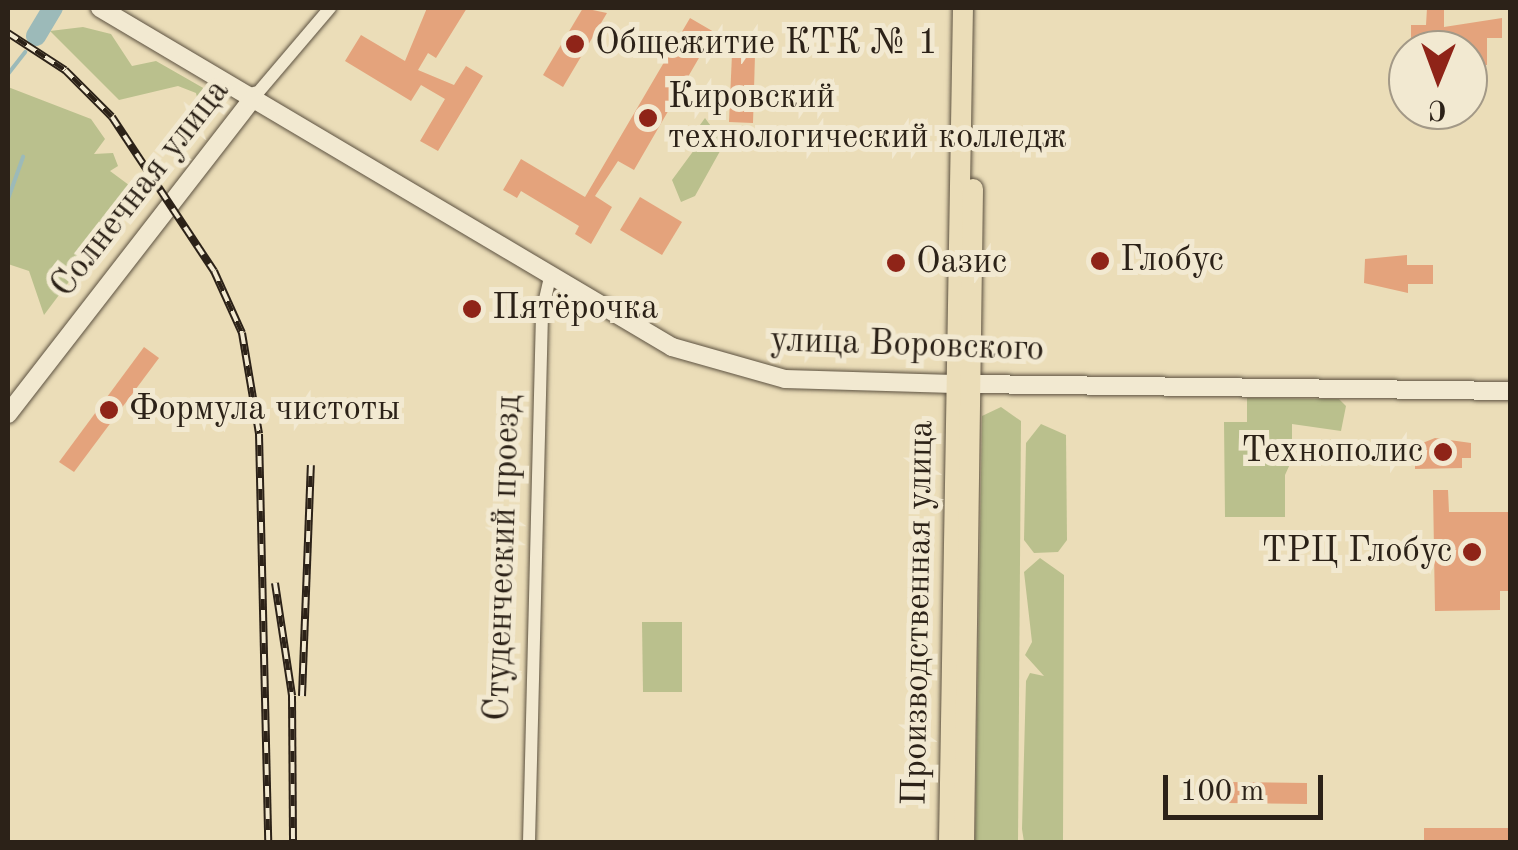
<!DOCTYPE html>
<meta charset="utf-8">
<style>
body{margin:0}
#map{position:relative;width:1518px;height:850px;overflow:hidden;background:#ebddb8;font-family:"Old Standard TT",serif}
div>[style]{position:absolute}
.green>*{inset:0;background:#bac08d}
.stream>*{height:4px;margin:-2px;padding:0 2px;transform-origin:2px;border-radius:2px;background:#9cbab9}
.river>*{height:20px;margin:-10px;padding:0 10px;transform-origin:10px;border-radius:10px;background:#9cbab9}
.building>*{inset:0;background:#e4a37c}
.roads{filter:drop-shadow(0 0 2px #5c5140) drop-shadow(0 0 2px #5c5140)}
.minor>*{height:12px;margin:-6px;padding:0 6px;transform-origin:6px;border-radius:6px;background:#f2e9d1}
.secondary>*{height:18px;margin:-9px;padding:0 9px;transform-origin:9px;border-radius:9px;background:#f2e9d1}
.trunk>*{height:20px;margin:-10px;padding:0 10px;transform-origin:10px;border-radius:10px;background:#ebddb8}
.rail>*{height:8px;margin-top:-4px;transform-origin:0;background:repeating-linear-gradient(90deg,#f2e9d1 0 11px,#2c2218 0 22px);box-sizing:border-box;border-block:2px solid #2c2218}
.dots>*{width:28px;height:28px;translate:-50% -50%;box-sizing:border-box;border:5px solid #f2e9d1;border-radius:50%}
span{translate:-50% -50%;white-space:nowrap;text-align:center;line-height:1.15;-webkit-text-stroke:10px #f2e9d1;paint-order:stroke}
.poi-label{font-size:35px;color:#2c2218}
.left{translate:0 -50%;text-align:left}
.right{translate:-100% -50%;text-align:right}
.street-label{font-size:35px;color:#2c2218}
.frame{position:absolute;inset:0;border:10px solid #2c2218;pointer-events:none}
.north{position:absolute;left:1388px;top:30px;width:100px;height:100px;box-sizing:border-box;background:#f2e9d1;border:2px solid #a39987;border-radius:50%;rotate:181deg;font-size:28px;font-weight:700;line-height:40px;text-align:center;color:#2c2218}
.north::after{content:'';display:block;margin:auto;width:35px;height:45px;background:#8f2418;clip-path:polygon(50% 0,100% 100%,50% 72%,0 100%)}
.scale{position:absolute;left:1163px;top:775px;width:160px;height:45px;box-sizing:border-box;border:5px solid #2c2218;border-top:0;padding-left:12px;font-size:30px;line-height:35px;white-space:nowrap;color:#2c2218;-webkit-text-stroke:8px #f2e9d1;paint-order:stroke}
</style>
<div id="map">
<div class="green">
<i style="clip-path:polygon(83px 27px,111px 34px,132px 66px,156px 61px,205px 89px,210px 104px,199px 106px,196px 93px,178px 86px,119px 100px,50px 31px)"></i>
<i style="clip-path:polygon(8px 87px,91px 119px,105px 139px,94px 154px,113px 153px,118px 166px,110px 171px,137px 191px,44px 315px,29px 271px,8px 264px)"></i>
<i style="clip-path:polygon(705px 118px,724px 144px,695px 196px,681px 202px,672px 180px,697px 146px,692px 136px)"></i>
<i style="clip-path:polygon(1247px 398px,1339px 399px,1346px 406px,1341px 431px,1292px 424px,1292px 441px,1300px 442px,1285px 475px,1285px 517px,1225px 517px,1224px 422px,1247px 422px)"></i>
<i style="clip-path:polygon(1001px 407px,1021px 421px,1018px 842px,975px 842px,982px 416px)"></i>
<i style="clip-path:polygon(1041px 424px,1066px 435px,1067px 540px,1058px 552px,1034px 553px,1024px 540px,1026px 443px)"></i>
<i style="clip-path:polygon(1040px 558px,1064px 575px,1063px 842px,1024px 842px,1022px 829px,1026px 681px,1030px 673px,1044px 676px,1025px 655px,1032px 642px,1024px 572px)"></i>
<i style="clip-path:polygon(682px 622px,682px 692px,643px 692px,642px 622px)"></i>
</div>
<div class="stream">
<i style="left:8px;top:74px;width:28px;rotate:-52deg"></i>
<i style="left:8px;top:199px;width:45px;rotate:-70.3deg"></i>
</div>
<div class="river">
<i style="left:36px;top:36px;width:33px;rotate:-59deg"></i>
</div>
<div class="building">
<i style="clip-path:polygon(427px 8px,467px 8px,436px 58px,428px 53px,418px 70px,454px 85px,466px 66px,483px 76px,438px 151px,420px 141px,445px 99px,421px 85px,411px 101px,345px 61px,361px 35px,405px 61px)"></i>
<i style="clip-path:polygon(583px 8px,607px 13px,563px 87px,543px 75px)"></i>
<i style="clip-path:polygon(1427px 8px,1444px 8px,1444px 27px,1502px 18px,1502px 38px,1487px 38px,1487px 65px,1470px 64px,1470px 42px,1411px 50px,1411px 25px,1426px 25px)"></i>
<i style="clip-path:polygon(690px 18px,714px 32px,634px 170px,618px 161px,595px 196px,612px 207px,591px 244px,575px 234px,579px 226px,521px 191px,517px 198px,503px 190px,521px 159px,585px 197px)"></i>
<i style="clip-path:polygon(732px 54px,755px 55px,753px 123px,729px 122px)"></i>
<i style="clip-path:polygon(640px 197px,682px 222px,662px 255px,620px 230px)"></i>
<i style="clip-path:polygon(1407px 255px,1407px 265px,1433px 265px,1433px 284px,1408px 284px,1408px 293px,1364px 283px,1365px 259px)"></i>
<i style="clip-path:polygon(144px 347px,159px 358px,74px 472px,59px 462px)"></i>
<i style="clip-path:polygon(1435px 438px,1471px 443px,1471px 458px,1462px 458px,1462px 468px,1415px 469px,1415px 446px)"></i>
<i style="clip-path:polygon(1433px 490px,1448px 490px,1449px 512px,1510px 512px,1510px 591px,1500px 591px,1500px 610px,1435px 611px)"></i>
<i style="clip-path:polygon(1229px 782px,1307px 783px,1307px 804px,1229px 803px)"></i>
<i style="clip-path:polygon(1424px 828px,1510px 828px,1510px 842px,1424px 842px)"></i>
</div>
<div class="roads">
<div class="minor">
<i style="left:255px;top:96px;width:116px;rotate:-49.6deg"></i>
<i style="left:529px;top:842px;width:530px;rotate:-88.59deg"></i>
<i style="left:542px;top:312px;width:36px;rotate:-77deg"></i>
</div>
<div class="secondary">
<i style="left:100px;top:8px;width:665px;rotate:30.65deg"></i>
<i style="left:672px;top:347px;width:117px;rotate:15.8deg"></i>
<i style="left:785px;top:379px;width:169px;rotate:1.7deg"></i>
<i style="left:970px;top:384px;width:540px;rotate:0.74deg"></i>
<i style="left:8px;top:414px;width:403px;rotate:-52.2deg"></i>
</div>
<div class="trunk">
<i style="left:949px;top:842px;width:834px;rotate:-89.04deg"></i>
<i style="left:964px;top:842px;width:653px;rotate:-89.21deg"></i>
</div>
</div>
<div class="rail">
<i style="left:8px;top:33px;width:68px;rotate:33deg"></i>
<i style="left:65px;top:70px;width:66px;rotate:45deg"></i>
<i style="left:112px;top:117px;width:185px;rotate:56.5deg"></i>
<i style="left:214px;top:271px;width:68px;rotate:65.7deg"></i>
<i style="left:242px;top:333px;width:102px;rotate:80.4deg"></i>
<i style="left:259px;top:434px;width:408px;rotate:88.7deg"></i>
<i style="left:275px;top:583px;width:114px;rotate:81.4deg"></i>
<i style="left:292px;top:696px;width:146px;rotate:89.6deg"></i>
<i style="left:302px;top:696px;width:231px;rotate:-87.8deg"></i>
</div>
<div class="dots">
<i style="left:575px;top:44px;background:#8f2418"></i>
<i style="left:648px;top:118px;background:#8f2418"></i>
<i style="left:1100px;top:261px;background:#8f2418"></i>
<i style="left:896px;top:263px;background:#8f2418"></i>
<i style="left:472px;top:309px;background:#8f2418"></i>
<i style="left:109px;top:410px;background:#8f2418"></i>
<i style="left:1443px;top:452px;background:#8f2418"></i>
<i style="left:1472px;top:552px;background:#8f2418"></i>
</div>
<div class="poi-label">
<span class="left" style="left:595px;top:44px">Общежитие КТК № 1</span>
<span class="left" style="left:668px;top:118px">Кировский<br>технологический колледж</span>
<span class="left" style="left:1120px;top:261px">Глобус</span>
<span class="left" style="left:916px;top:263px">Оазис</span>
<span class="left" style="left:492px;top:309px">Пятёрочка</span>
<span class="left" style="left:129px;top:410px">Формула чистоты</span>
<span class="right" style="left:1423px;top:452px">Технополис</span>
<span class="right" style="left:1452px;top:552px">ТРЦ Глобус</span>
</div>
<div class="street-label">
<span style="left:141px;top:189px;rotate:-52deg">Солнечная улица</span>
<span style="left:907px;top:346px;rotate:2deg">улица Воровского</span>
<span style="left:504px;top:558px;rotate:-88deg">Студенческий проезд</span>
<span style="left:919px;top:613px;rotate:-89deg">Производственная улица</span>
</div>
<div class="frame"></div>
<div class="north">С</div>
<div class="scale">100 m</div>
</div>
